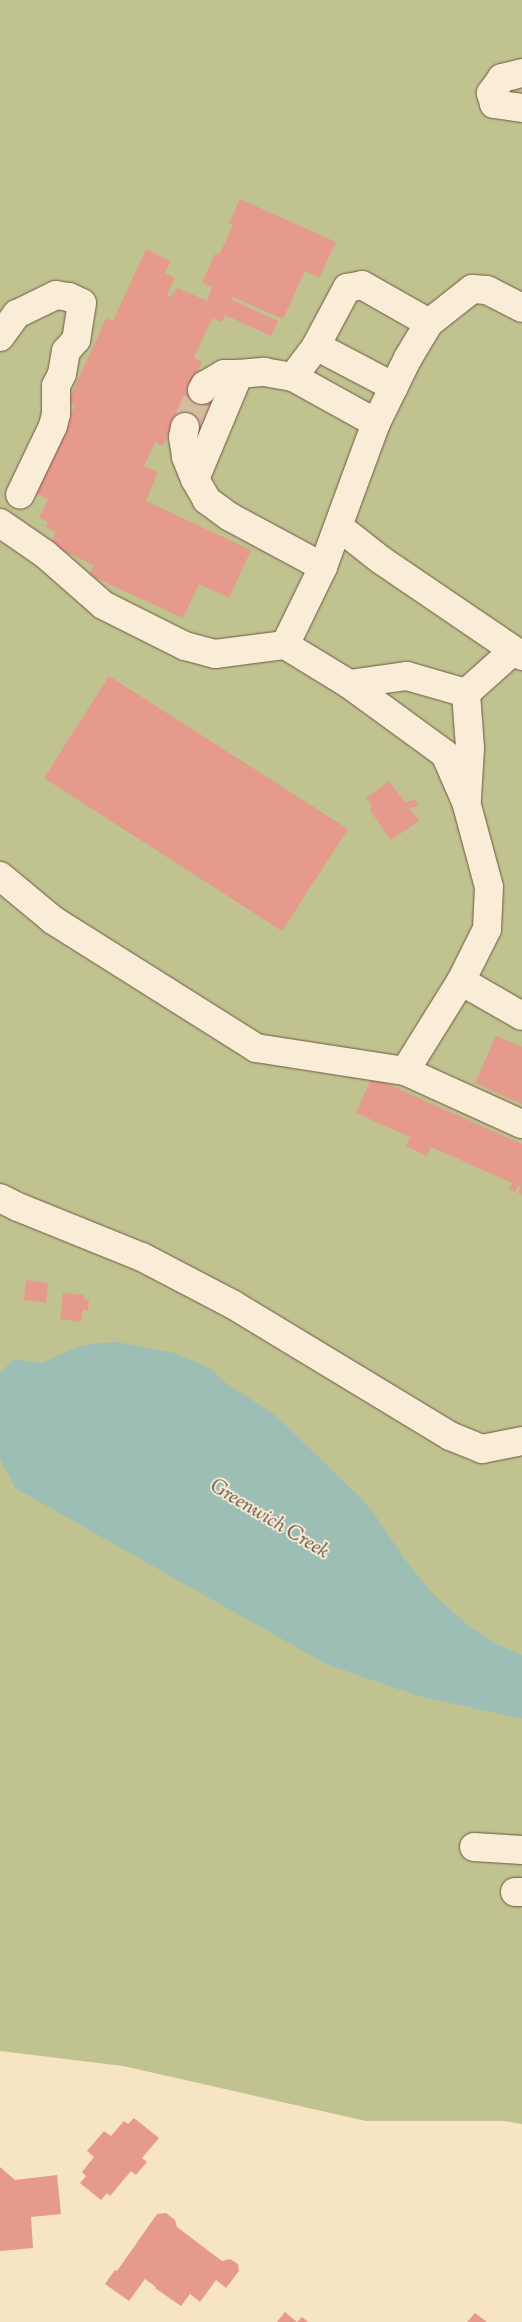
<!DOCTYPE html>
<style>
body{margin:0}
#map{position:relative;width:522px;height:2322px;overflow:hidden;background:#f6e4c2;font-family:"Sorts Mill Goudy",serif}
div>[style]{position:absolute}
.green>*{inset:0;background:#c0c390}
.water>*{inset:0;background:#9dbeb5}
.building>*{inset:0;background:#e59a8b}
.minor-tunnel>*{height:28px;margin-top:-14px;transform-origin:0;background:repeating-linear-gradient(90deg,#d3bea0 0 28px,transparent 0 42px)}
.roads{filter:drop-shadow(0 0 1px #725641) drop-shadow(0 0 1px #725641)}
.minor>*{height:28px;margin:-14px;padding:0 14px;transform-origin:14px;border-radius:14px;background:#f9edd7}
span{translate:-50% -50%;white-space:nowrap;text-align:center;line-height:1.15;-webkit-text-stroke:4px #f9edd7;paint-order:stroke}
.water-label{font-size:20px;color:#5c4c3e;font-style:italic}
</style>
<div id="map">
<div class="green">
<i style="clip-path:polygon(0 0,522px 0,522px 2124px,504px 2121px,366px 2121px,123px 2066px,0 2051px)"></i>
</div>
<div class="water">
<i style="clip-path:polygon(117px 1342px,174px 1353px,210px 1368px,223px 1381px,275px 1415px,360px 1497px,373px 1512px,406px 1561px,434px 1595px,469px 1626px,497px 1644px,522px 1655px,522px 1719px,418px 1696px,326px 1664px,15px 1488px,0 1459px,0 1373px,14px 1359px,42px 1363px,77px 1347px,96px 1343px)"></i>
</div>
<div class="building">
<i style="clip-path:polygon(240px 199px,336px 242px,319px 278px,305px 271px,283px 319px,233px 297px,232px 300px,278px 321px,271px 336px,225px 315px,222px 322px,212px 318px,194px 358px,202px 362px,191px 385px,217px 397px,200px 434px,174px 422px,163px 446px,155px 442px,144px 466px,158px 472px,146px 501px,251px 550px,229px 598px,199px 584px,183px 618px,89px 575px,94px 565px,50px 545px,56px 532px,46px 527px,48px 522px,39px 518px,48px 499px,35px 493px,75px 405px,68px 402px,106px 318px,113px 321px,146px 249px,170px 261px,165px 273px,175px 278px,167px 295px,170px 297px,178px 288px,207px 301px,212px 287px,202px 282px,215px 254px,219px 255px,233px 225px,229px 223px)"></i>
<i style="clip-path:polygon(109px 676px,348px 829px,282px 931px,44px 778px)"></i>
<i style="clip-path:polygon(389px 781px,405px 802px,415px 800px,419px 806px,409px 808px,419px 821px,391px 840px,369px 809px,372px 806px,366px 798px)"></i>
<i style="clip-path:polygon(496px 1036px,522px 1047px,522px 1104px,475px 1083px)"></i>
<i style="clip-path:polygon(372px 1077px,522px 1144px,522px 1195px,518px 1193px,521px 1187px,518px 1186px,515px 1192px,509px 1189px,512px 1183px,431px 1147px,427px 1156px,406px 1146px,410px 1137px,356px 1113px)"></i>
<i style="clip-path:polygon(26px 1280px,48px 1283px,46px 1303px,24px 1300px)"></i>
<i style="clip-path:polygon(63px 1293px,84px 1295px,84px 1299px,89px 1300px,88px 1311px,83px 1310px,81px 1322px,60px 1319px)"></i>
<i style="clip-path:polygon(134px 2118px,159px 2138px,142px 2158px,147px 2162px,136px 2175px,131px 2171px,110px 2196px,107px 2193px,101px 2200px,80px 2183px,86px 2176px,82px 2172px,94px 2157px,87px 2151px,104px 2131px,111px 2136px,124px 2121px,128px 2124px)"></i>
<i style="clip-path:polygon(0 2167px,15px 2180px,57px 2175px,61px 2214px,31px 2217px,33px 2248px,0 2251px)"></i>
<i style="clip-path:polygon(166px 2213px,175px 2220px,177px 2227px,222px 2261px,230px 2259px,238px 2264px,239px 2271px,226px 2288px,216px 2280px,200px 2302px,190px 2294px,181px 2306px,155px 2288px,156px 2287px,145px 2279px,129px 2301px,105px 2284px,115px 2270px,117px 2271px,157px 2214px)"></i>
<i style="clip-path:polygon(285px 2312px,297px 2322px,302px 2317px,308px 2322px,277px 2322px)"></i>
<i style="clip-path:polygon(475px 2313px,487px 2322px,467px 2322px)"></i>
</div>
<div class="minor-tunnel">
<i style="left:185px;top:427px;width:41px;rotate:-65.3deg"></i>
</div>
<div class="roads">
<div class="minor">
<i style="left:522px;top:73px;width:21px;rotate:166deg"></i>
<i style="left:502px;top:78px;width:19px;rotate:126deg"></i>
<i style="left:491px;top:93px;width:11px;rotate:75deg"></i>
<i style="left:494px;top:104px;width:28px;rotate:8deg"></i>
<i style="left:0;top:337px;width:29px;rotate:-54deg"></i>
<i style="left:17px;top:314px;width:43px;rotate:-26deg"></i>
<i style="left:56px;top:295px;width:13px;rotate:9deg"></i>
<i style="left:69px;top:297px;width:14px;rotate:25deg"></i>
<i style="left:82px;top:303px;width:37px;rotate:99deg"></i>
<i style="left:76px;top:340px;width:15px;rotate:132deg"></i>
<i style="left:66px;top:351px;width:23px;rotate:100deg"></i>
<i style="left:62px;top:374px;width:13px;rotate:117deg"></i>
<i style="left:56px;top:386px;width:28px;rotate:90deg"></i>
<i style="left:56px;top:414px;width:12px;rotate:104deg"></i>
<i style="left:53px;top:426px;width:76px;rotate:115.6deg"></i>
<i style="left:316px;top:346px;width:88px;rotate:27.7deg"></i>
<i style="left:293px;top:377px;width:39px;rotate:-53deg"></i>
<i style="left:316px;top:346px;width:66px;rotate:-61.9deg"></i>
<i style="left:347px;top:288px;width:15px;rotate:-11deg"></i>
<i style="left:362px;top:285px;width:77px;rotate:29.6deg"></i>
<i style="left:202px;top:390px;width:6px;rotate:-59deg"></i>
<i style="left:205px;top:385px;width:22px;rotate:-30deg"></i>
<i style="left:224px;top:374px;width:15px"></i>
<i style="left:185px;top:427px;width:10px;rotate:101deg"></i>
<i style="left:183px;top:437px;width:20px;rotate:81deg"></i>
<i style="left:186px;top:457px;width:24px;rotate:68deg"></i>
<i style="left:0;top:523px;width:55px;rotate:34.6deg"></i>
<i style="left:45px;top:554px;width:77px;rotate:41.3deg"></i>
<i style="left:103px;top:605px;width:92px;rotate:26.6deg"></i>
<i style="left:185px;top:646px;width:31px;rotate:15deg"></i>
<i style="left:215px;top:654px;width:71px;rotate:-7.3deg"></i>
<i style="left:339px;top:527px;width:53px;rotate:38.2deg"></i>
<i style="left:381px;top:560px;width:171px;rotate:34.2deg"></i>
<i style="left:323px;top:567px;width:106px;rotate:-151.7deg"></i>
<i style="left:230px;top:517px;width:29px;rotate:-144deg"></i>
<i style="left:207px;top:500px;width:24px;rotate:-120deg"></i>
<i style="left:195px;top:479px;width:114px;rotate:-67.3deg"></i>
<i style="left:239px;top:374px;width:25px;rotate:-5deg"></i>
<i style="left:264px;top:372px;width:29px;rotate:10deg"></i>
<i style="left:293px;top:377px;width:95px;rotate:29deg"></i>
<i style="left:349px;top:684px;width:59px;rotate:-7.9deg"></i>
<i style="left:407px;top:676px;width:61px;rotate:16.1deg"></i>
<i style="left:466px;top:693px;width:55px;rotate:85.8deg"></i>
<i style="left:470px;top:748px;width:51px;rotate:93.4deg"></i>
<i style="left:466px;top:693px;width:63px;rotate:-41.8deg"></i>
<i style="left:0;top:876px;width:69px;rotate:39.7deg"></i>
<i style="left:53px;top:920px;width:240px;rotate:32.2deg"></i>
<i style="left:256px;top:1048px;width:151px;rotate:8.8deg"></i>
<i style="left:405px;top:1071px;width:128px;rotate:24.4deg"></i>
<i style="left:461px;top:981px;width:70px;rotate:29.8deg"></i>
<i style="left:405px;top:1071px;width:106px;rotate:-58.1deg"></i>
<i style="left:461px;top:981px;width:58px;rotate:-63.4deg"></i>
<i style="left:487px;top:929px;width:42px;rotate:-87.3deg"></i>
<i style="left:489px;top:887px;width:88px;rotate:-105.1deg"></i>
<i style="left:466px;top:802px;width:52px;rotate:-113.6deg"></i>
<i style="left:445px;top:754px;width:119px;rotate:-143.9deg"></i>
<i style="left:349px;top:684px;width:75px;rotate:-148.6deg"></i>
<i style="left:285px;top:645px;width:87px;rotate:-64deg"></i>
<i style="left:323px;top:567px;width:153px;rotate:-69.8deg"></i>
<i style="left:376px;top:423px;width:72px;rotate:-63.8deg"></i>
<i style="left:408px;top:358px;width:41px;rotate:-59deg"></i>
<i style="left:429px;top:323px;width:55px;rotate:-38.3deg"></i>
<i style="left:472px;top:289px;width:15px;rotate:4deg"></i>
<i style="left:487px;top:290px;width:39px;rotate:27deg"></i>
<i style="left:0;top:1198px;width:20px;rotate:27deg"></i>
<i style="left:18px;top:1207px;width:134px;rotate:22deg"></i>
<i style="left:142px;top:1257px;width:102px;rotate:27.6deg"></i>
<i style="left:232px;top:1304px;width:255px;rotate:31.2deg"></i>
<i style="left:450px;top:1436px;width:35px;rotate:22deg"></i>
<i style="left:482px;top:1449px;width:41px;rotate:-11.3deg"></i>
<i style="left:474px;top:1847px;width:48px;rotate:3.6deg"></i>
<i style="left:515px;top:1892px;width:7px"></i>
</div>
</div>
<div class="water-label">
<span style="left:269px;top:1520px;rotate:31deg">Greenwich Creek</span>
</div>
</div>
